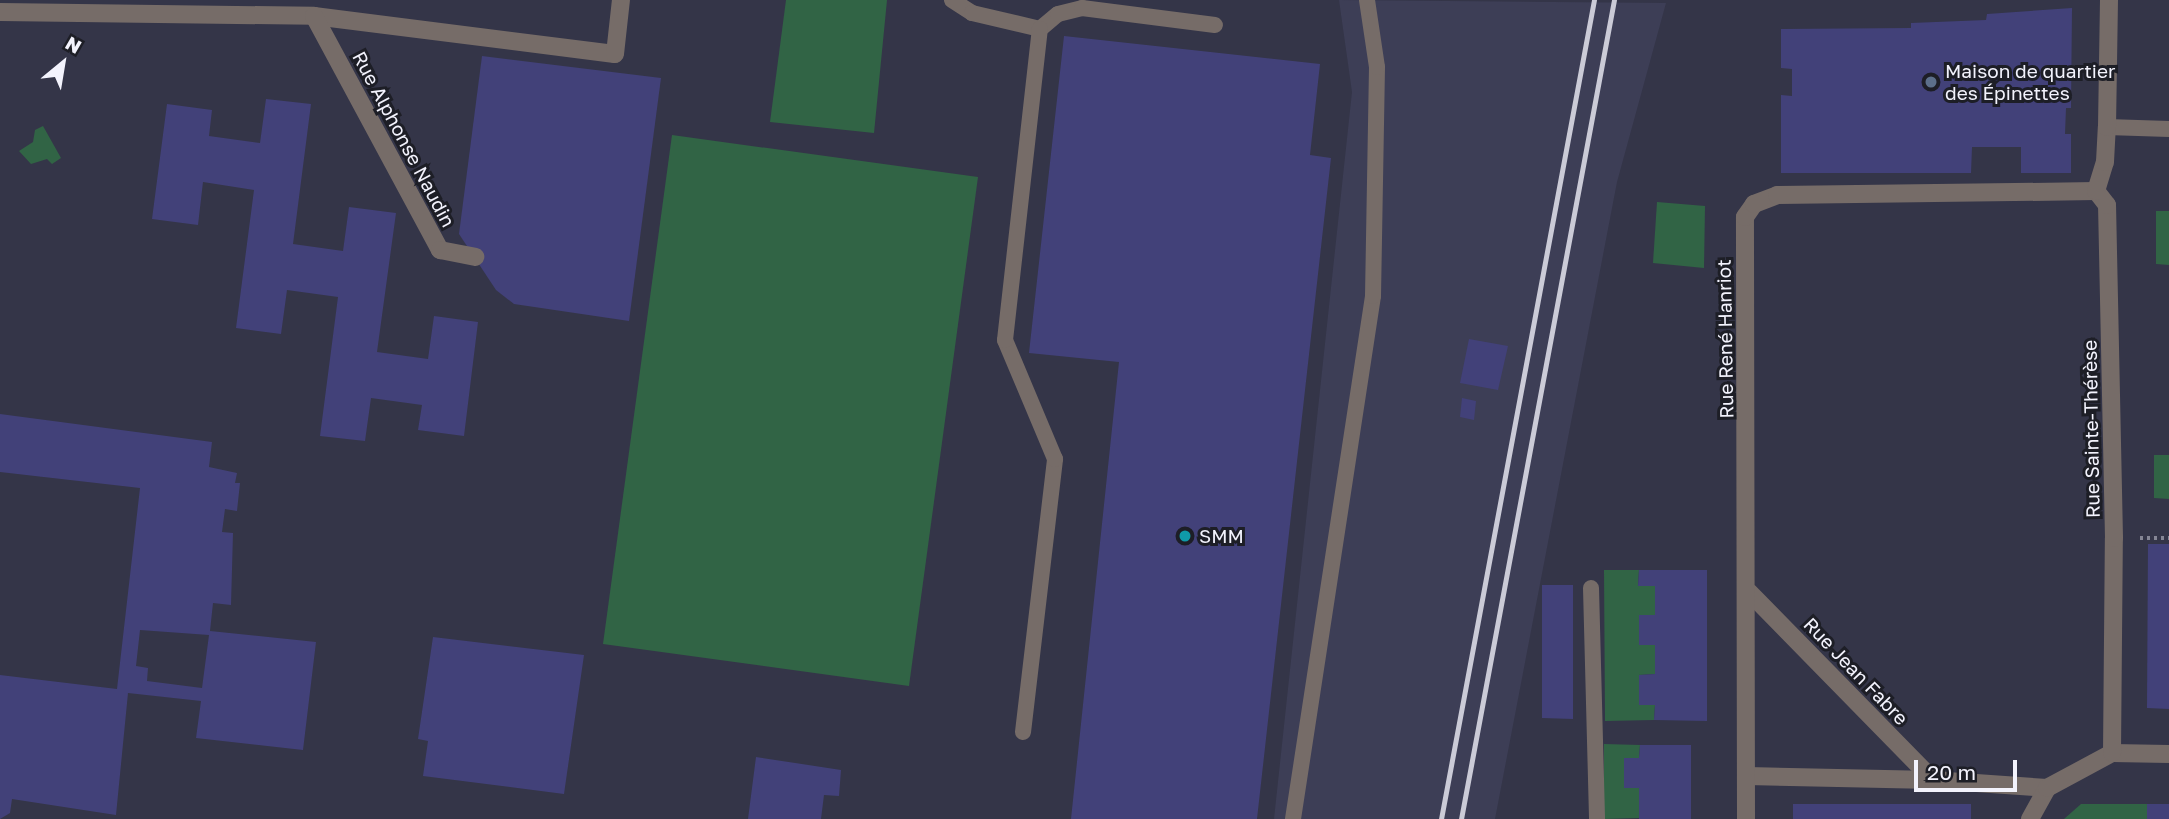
<!DOCTYPE html>
<meta charset="utf-8">
<style>
body{margin:0}
#map{position:relative;width:2169px;height:819px;overflow:hidden;background:#343548;font-family:"Golos Text",sans-serif}
div>[style]{position:absolute}
.built>*{inset:0;background:#3d3e56}
.green>*{inset:0;background:#316445}
.building>*{inset:0;background:#424179}
.path>*{height:4.5px;margin-top:-2.25px;transform-origin:0;background:repeating-linear-gradient(90deg,#858695 0 3.5px,transparent 0 7px)}
.service>*{height:16px;margin:-8px;padding:0 8px;transform-origin:8px;border-radius:8px;background:#766c68}
.minor>*{height:18px;margin:-9px;padding:0 9px;transform-origin:9px;border-radius:9px;background:#766c68}
.rail>*{height:5px;margin:-2.5px;padding:0 2.5px;transform-origin:2.5px;border-radius:2.5px;background:#cbcbd7}
.dots>*{width:19px;height:19px;translate:-50% -50%;box-sizing:border-box;border:4px solid #1d1e26;border-radius:50%}
span{translate:-50% -50%;white-space:nowrap;text-align:center;line-height:1.15;-webkit-text-stroke:6px #1d1e26;paint-order:stroke}
.poi-label{font-size:19px;color:#f3f3fd}
.left{translate:0 -50%;text-align:left}
.street-label{font-size:19px;color:#f3f3fd}
.north{position:absolute;left:28px;top:28px;width:70px;height:70px;-webkit-text-stroke:5px #1d1e26;paint-order:stroke;rotate:30deg;font-size:19px;font-weight:700;line-height:28px;text-align:center;color:#f3f3fd}
.north::after{content:'';display:block;margin:auto;width:24px;height:32px;background:#f3f3fd;clip-path:polygon(50% 0,100% 100%,50% 72%,0 100%)}
.scale{position:absolute;left:1914px;top:760px;width:103px;height:32px;box-sizing:border-box;border:4px solid #f3f3fd;border-top:0;padding-left:9px;font-size:21px;line-height:24px;white-space:nowrap;color:#f3f3fd;-webkit-text-stroke:5px #1d1e26;paint-order:stroke}
</style>
<div id="map">
<div class="built">
<i style="clip-path:polygon(1339px 0,1666px 3px,1617px 182px,1495px 819px,1274px 819px,1352px 92px)"></i>
</div>
<div class="green">
<i style="clip-path:polygon(786px 0,887px 0,874px 133px,770px 122px)"></i>
<i style="clip-path:polygon(43px 126px,61px 158px,52px 164px,47px 159px,31px 164px,19px 151px,33px 142px,35px 130px)"></i>
<i style="clip-path:polygon(672px 135px,978px 177px,909px 686px,603px 644px)"></i>
<i style="clip-path:polygon(1657px 202px,1705px 206px,1704px 268px,1653px 263px)"></i>
<i style="clip-path:polygon(2156px 211px,2169px 211px,2169px 265px,2156px 264px)"></i>
<i style="clip-path:polygon(2154px 455px,2169px 455px,2169px 499px,2154px 498px)"></i>
<i style="clip-path:polygon(1604px 570px,1639px 570px,1638px 586px,1655px 586px,1655px 615px,1639px 616px,1639px 644px,1655px 645px,1655px 674px,1639px 675px,1639px 704px,1655px 705px,1654px 720px,1605px 721px)"></i>
<i style="clip-path:polygon(1604px 744px,1640px 745px,1639px 758px,1625px 758px,1624px 788px,1639px 788px,1639px 818px,1604px 819px)"></i>
<i style="clip-path:polygon(2081px 804px,2147px 804px,2147px 819px,2064px 819px)"></i>
</div>
<div class="building">
<i style="clip-path:polygon(2072px 8px,2071px 108px,2066px 108px,2065px 134px,2071px 134px,2071px 173px,2021px 173px,2021px 147px,1972px 147px,1971px 173px,1781px 173px,1781px 95px,1792px 96px,1792px 69px,1781px 68px,1781px 29px,1911px 28px,1911px 23px,1986px 20px,1987px 14px)"></i>
<i style="clip-path:polygon(1064px 36px,1320px 64px,1310px 155px,1331px 158px,1257px 819px,1071px 819px,1119px 362px,1029px 353px)"></i>
<i style="clip-path:polygon(482px 56px,661px 78px,629px 321px,514px 304px,496px 290px,459px 234px)"></i>
<i style="clip-path:polygon(266px 99px,311px 104px,293px 244px,343px 251px,349px 207px,396px 213px,377px 352px,428px 359px,434px 316px,478px 322px,464px 436px,418px 430px,422px 405px,371px 398px,365px 441px,320px 436px,338px 297px,287px 290px,281px 334px,236px 328px,254px 190px,203px 182px,198px 225px,152px 219px,167px 104px,212px 110px,209px 136px,260px 143px)"></i>
<i style="clip-path:polygon(1469px 339px,1508px 346px,1498px 390px,1460px 383px)"></i>
<i style="clip-path:polygon(1462px 398px,1476px 401px,1474px 420px,1460px 417px)"></i>
<i style="clip-path:polygon(evenodd,0 414px,212px 442px,209px 467px,237px 473px,235px 483px,240px 483px,237px 511px,225px 509px,222px 532px,233px 533px,231px 605px,213px 603px,210px 631px,316px 642px,303px 750px,196px 738px,201px 701px,128px 693px,116px 815px,12px 799px,10px 813px,0 819px,0 675px,117px 689px,140px 488px,0 472px,0 414px,140px 630px,209px 635px,202px 688px,147px 681px,148px 668px,136px 666px,140px 630px)"></i>
<i style="clip-path:polygon(2148px 544px,2169px 544px,2169px 709px,2147px 708px)"></i>
<i style="clip-path:polygon(1639px 570px,1707px 570px,1707px 721px,1654px 720px,1655px 705px,1639px 705px,1639px 675px,1655px 674px,1655px 645px,1639px 645px,1639px 615px,1655px 615px,1655px 586px,1638px 586px)"></i>
<i style="clip-path:polygon(1542px 585px,1573px 585px,1573px 719px,1542px 718px)"></i>
<i style="clip-path:polygon(433px 637px,584px 655px,564px 794px,423px 776px,428px 741px,418px 739px)"></i>
<i style="clip-path:polygon(1640px 745px,1691px 745px,1691px 819px,1639px 819px,1639px 788px,1624px 788px,1624px 758px,1639px 758px)"></i>
<i style="clip-path:polygon(756px 757px,841px 770px,839px 796px,824px 795px,821px 819px,748px 819px)"></i>
<i style="clip-path:polygon(1793px 804px,1971px 804px,1971px 819px,1793px 819px)"></i>
<i style="clip-path:polygon(2147px 804px,2169px 804px,2169px 819px,2147px 819px)"></i>
</div>
<div class="path">
<i style="left:2140px;top:538px;width:29px"></i>
</div>
<div class="service">
<i style="left:952px;top:0;width:24px;rotate:33deg"></i>
<i style="left:972px;top:13px;width:70px;rotate:13.2deg"></i>
<i style="left:1040px;top:29px;width:23px;rotate:-40deg"></i>
<i style="left:1058px;top:14px;width:25px;rotate:-14deg"></i>
<i style="left:1082px;top:8px;width:134px;rotate:7.3deg"></i>
<i style="left:2107px;top:127px;width:62px;rotate:1.8deg"></i>
<i style="left:1591px;top:588px;width:231px;rotate:88.5deg"></i>
<i style="left:1023px;top:732px;width:275px;rotate:-83.3deg"></i>
<i style="left:1055px;top:459px;width:129px;rotate:-112.8deg"></i>
<i style="left:1005px;top:340px;width:313px;rotate:-83.6deg"></i>
<i style="left:1293px;top:819px;width:529px;rotate:-81.3deg"></i>
<i style="left:1373px;top:296px;width:229px;rotate:-89deg"></i>
<i style="left:1377px;top:67px;width:68px;rotate:-98.5deg"></i>
</div>
<div class="minor">
<i style="left:0;top:12px;width:314px;rotate:0.7deg"></i>
<i style="left:314px;top:16px;width:303px;rotate:7.2deg"></i>
<i style="left:615px;top:54px;width:54px;rotate:-83.7deg"></i>
<i style="left:314px;top:16px;width:266px;rotate:61.7deg"></i>
<i style="left:440px;top:250px;width:36px;rotate:11deg"></i>
<i style="left:1749px;top:592px;width:263px;rotate:45.6deg"></i>
<i style="left:2112px;top:753px;width:57px;rotate:1deg"></i>
<i style="left:1747px;top:776px;width:186px;rotate:1.2deg"></i>
<i style="left:1933px;top:780px;width:114px;rotate:4deg"></i>
<i style="left:1746px;top:819px;width:602px;rotate:-90.1deg"></i>
<i style="left:1745px;top:217px;width:16px;rotate:-55deg"></i>
<i style="left:1754px;top:204px;width:25px;rotate:-21deg"></i>
<i style="left:1777px;top:195px;width:319px;rotate:-0.7deg"></i>
<i style="left:2030px;top:819px;width:35px;rotate:-61deg"></i>
<i style="left:2047px;top:788px;width:74px;rotate:-28.3deg"></i>
<i style="left:2112px;top:753px;width:215px;rotate:-89.5deg"></i>
<i style="left:2114px;top:538px;width:333px;rotate:-91.2deg"></i>
<i style="left:2107px;top:205px;width:18px;rotate:-128deg"></i>
<i style="left:2096px;top:191px;width:30px;rotate:-73deg"></i>
<i style="left:2105px;top:162px;width:35px;rotate:-87deg"></i>
<i style="left:2107px;top:127px;width:127px;rotate:-89.1deg"></i>
</div>
<div class="rail">
<i style="left:1441px;top:819px;width:833px;rotate:-79.42deg"></i>
<i style="left:1461px;top:819px;width:833px;rotate:-79.42deg"></i>
</div>
<div class="dots">
<i style="left:1931px;top:82px;background:#5c6f8a"></i>
<i style="left:1185px;top:536px;background:#0f9aa8"></i>
</div>
<div class="poi-label">
<span class="left" style="left:1945px;top:82px">Maison de quartier<br>des Épinettes</span>
<span class="left" style="left:1199px;top:536px">SMM</span>
</div>
<div class="street-label">
<span style="left:404px;top:139px;rotate:62deg">Rue Alphonse Naudin</span>
<span style="left:1725px;top:339px;rotate:-91deg">Rue René Hanriot</span>
<span style="left:2091px;top:429px;rotate:-91deg">Rue Sainte-Thérèse</span>
<span style="left:1856px;top:671px;rotate:46deg">Rue Jean Fabre</span>
</div>
<div class="north">N</div>
<div class="scale">20 m</div>
</div>
